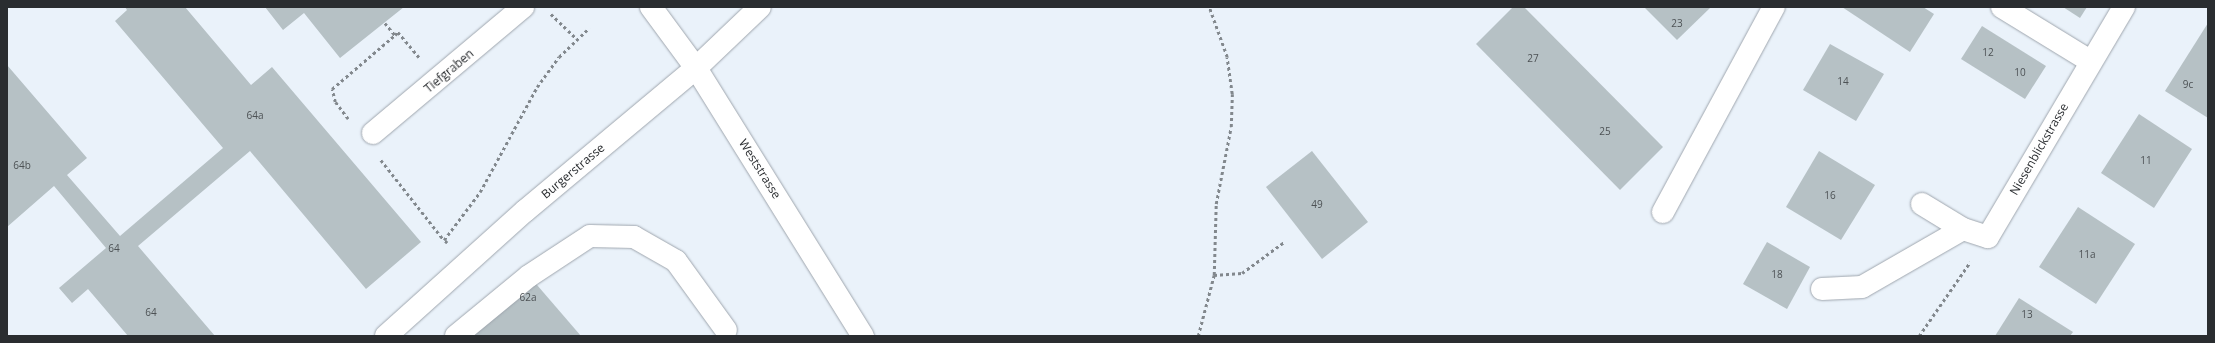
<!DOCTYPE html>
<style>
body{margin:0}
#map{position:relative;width:2215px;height:343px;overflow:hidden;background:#eaf2fa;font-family:"Open Sans",sans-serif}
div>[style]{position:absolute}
.building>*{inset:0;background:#b6c1c5}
.path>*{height:2.5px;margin-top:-1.25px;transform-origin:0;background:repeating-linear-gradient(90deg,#82888d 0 3px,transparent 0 6px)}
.roads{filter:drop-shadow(0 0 1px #9fa6ae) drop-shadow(0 0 1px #9fa6ae)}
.minor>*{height:22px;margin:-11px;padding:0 11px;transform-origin:11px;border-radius:11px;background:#fff}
.major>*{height:22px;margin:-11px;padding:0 11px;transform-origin:11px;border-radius:11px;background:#fff}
span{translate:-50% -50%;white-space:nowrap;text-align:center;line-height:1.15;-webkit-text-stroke:3px #fefefe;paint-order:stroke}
.number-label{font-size:10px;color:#4d5255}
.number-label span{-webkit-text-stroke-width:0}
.street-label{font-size:12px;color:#2a2d30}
.frame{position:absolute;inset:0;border:8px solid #2a2d30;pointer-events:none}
</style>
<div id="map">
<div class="building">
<i style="clip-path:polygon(125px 7px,185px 7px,251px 85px,272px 67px,421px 242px,366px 289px,250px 151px,138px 246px,215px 336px,128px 336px,88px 289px,72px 303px,59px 288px,106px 248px,54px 186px,7px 227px,7px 65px,87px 158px,67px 175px,120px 236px,223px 148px,115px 21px,127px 10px)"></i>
<i style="clip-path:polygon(265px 7px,404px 7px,340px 58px,304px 13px,283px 30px)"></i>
<i style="clip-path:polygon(1513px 7px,1524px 7px,1663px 147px,1620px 190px,1476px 44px)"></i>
<i style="clip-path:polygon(1644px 7px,1711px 7px,1677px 40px)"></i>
<i style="clip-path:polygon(1842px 7px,1923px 7px,1934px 14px,1910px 52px)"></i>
<i style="clip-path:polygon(2063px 7px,2087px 7px,2080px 18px)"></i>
<i style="clip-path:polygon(2208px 23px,2208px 118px,2165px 91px)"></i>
<i style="clip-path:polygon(1982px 26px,2046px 66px,2025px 99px,1961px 59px)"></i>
<i style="clip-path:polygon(1830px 44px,1884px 74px,1856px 121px,1803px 90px)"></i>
<i style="clip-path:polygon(2139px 114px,2192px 149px,2154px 208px,2101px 173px)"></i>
<i style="clip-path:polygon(1312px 151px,1368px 222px,1322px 259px,1266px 187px)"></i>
<i style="clip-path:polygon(1819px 151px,1875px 185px,1841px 240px,1786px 207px)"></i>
<i style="clip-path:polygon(2078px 207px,2135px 244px,2096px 304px,2039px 267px)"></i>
<i style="clip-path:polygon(1767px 242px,1810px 267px,1787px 309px,1743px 284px)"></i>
<i style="clip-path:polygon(531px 278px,581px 336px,464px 336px)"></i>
<i style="clip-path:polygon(2019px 298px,2073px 332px,2070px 336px,1995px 336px)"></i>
</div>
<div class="path">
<i style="left:551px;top:14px;width:36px;rotate:44deg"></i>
<i style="left:385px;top:23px;width:16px;rotate:50deg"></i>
<i style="left:395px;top:35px;width:4px;rotate:-45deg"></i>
<i style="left:398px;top:32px;width:33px;rotate:50deg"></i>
<i style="left:348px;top:119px;width:21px;rotate:-127deg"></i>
<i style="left:335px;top:102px;width:13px;rotate:-103deg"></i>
<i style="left:332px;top:89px;width:83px;rotate:-40.6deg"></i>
<i style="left:381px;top:160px;width:102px;rotate:51.8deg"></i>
<i style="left:447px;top:243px;width:4px;rotate:-135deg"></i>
<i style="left:444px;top:240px;width:60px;rotate:-53.1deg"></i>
<i style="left:480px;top:192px;width:119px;rotate:-61.5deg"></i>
<i style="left:537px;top:87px;width:37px;rotate:-54deg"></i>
<i style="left:559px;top:57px;width:42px;rotate:-44deg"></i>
<i style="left:1214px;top:275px;width:28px;rotate:-4deg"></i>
<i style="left:1242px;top:273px;width:52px;rotate:-36.4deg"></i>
<i style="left:1198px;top:336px;width:63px;rotate:-75.3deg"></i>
<i style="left:1214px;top:275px;width:71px;rotate:-88.4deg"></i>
<i style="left:1216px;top:204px;width:78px;rotate:-79deg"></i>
<i style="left:1231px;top:127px;width:33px;rotate:-88deg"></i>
<i style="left:1232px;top:94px;width:37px;rotate:-98deg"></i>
<i style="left:1227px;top:57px;width:53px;rotate:-109.8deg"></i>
<i style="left:1919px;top:336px;width:90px;rotate:-55.4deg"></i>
</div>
<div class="roads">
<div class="minor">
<i style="left:2002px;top:7px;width:103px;rotate:31.5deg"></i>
<i style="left:373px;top:133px;width:196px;rotate:-40deg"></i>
<i style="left:1922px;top:204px;width:48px;rotate:31.4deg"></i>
<i style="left:1663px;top:212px;width:233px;rotate:-61.6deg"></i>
<i style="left:1822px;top:289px;width:40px;rotate:-2.9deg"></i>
<i style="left:1862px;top:287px;width:116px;rotate:-29.9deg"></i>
<i style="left:1963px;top:229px;width:26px;rotate:18deg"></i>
<i style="left:1988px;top:237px;width:267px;rotate:-59.4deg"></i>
<i style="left:386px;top:336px;width:187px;rotate:-42deg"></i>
<i style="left:525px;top:211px;width:223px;rotate:-39.9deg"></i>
<i style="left:456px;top:336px;width:94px;rotate:-39.4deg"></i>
<i style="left:529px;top:276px;width:73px;rotate:-33.3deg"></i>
<i style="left:590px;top:236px;width:44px;rotate:1.3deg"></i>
<i style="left:634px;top:237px;width:48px;rotate:29.7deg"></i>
<i style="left:676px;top:261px;width:85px;rotate:54.1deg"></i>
</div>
<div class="major">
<i style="left:651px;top:7px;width:76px;rotate:53.6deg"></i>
<i style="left:696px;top:68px;width:316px;rotate:58.1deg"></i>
<i style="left:696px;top:68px;width:88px;rotate:-43.6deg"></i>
</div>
</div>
<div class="number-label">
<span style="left:1677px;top:24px">23</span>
<span style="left:1988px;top:53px">12</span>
<span style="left:1533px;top:59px">27</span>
<span style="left:2020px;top:73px">10</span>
<span style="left:1843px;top:82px">14</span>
<span style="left:2188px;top:85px">9c</span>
<span style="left:255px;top:116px">64a</span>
<span style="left:1605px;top:132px">25</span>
<span style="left:2146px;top:161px">11</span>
<span style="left:22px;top:166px">64b</span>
<span style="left:1830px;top:196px">16</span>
<span style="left:1317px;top:205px">49</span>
<span style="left:114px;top:249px">64</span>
<span style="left:2087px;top:255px">11a</span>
<span style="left:1777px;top:275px">18</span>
<span style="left:528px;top:298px">62a</span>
<span style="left:151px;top:313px">64</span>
<span style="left:2027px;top:315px">13</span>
</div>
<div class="street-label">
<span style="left:449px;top:71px;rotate:-40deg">Tiefgraben</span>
<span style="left:2039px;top:149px;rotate:-60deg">Niesenblickstrasse</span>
<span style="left:760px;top:169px;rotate:58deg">Weststrasse</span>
<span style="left:573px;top:171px;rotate:-40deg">Burgerstrasse</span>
</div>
<div class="frame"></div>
</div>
